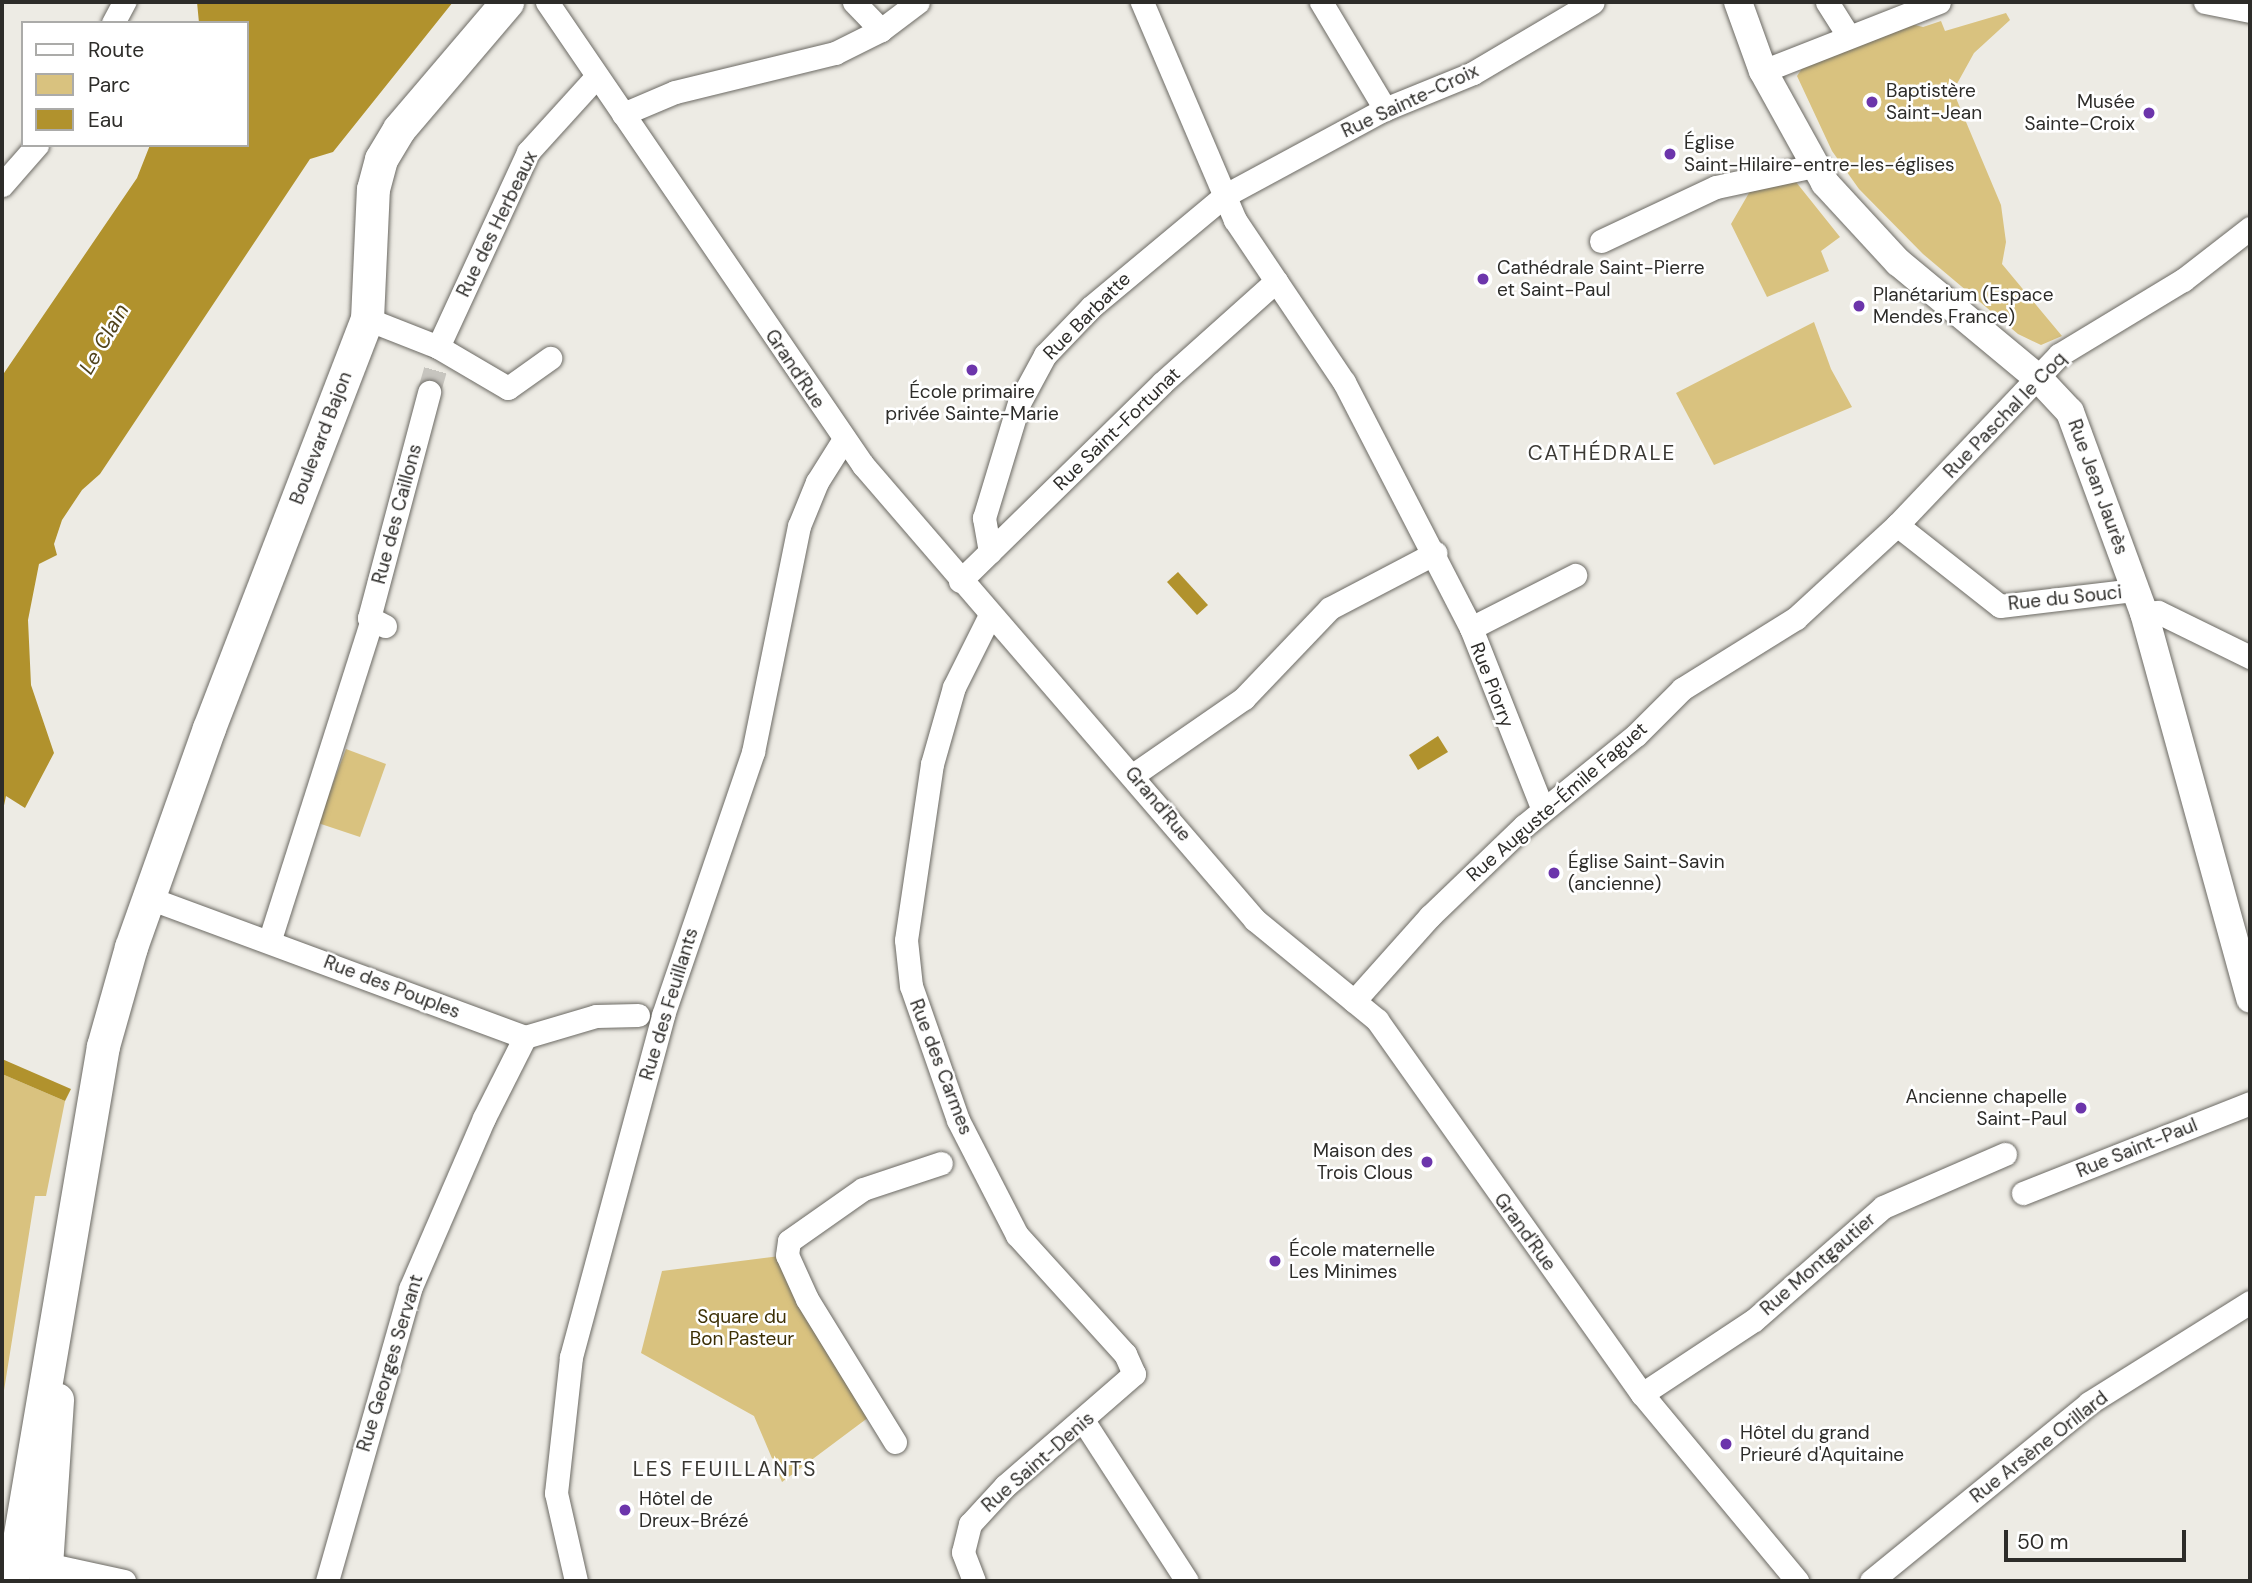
<!DOCTYPE html>
<meta charset="utf-8">
<style>
body{margin:0}
#map{position:relative;width:2252px;height:1583px;overflow:hidden;background:#edebe4;font-family:"DM Sans",sans-serif}
div>[style]{position:absolute}
.green>*{inset:0;background:#d9c27f}
.water>*{inset:0;background:#b1922d}
.minor-tunnel>*{height:23px;margin-top:-11.5px;transform-origin:0;background:repeating-linear-gradient(90deg,#c7c5bf 0 23px,transparent 0 34px)}
.roads{filter:drop-shadow(0 0 2px #6c6a64) drop-shadow(0 0 2px #6c6a64)}
.minor>*{height:23px;margin:-11.5px;padding:0 11.5px;transform-origin:11.5px;border-radius:11.5px;background:#fff}
.tertiary>*{height:28px;margin:-14px;padding:0 14px;transform-origin:14px;border-radius:14px;background:#fff}
.secondary>*{height:33px;margin:-16.5px;padding:0 16.5px;transform-origin:16.5px;border-radius:16.5px;background:#fff}
.dots>*{width:19px;height:19px;translate:-50% -50%;box-sizing:border-box;border:4px solid #fff;border-radius:50%}
span{translate:-50% -50%;white-space:nowrap;text-align:center;line-height:1.15;-webkit-text-stroke:5px #fff;paint-order:stroke}
.poi-label{font-size:19px;color:#2d2c29}
.left{translate:0 -50%;text-align:left}
.right{translate:-100% -50%;text-align:right}
.street-label{font-size:19px;color:#2d2c29}
.park-label{font-size:19px;color:#3c2f04}
.water-label{font-size:21px;color:#50421a;font-style:italic}
.neighbourhood-label{font-size:21px;color:#3a3833;letter-spacing:2px}
.frame{position:absolute;inset:0;border:4px solid #2d2c29;pointer-events:none}
.legend{position:absolute;left:21px;top:21px;width:228px;height:126px;box-sizing:border-box;background:#fff;border:2px solid #ababa9;margin:0;padding:9px 12px;list-style:none;font-size:21px;color:#2d2c29}
.legend li{display:flex;align-items:center;gap:14px;height:35px}
.legend b{width:35px;border:2px solid #ababa9}
.scale{position:absolute;left:2004px;top:1530px;width:182px;height:32px;box-sizing:border-box;border:4px solid #2d2c29;border-top:0;padding-left:9px;font-size:21px;line-height:24px;white-space:nowrap;color:#2d2c29;-webkit-text-stroke:5px #fff;paint-order:stroke}
</style>
<div id="map">
<div class="green">
<i style="clip-path:polygon(2006px 13px,2010px 20px,1974px 53px,1953px 91px,2001px 205px,2006px 242px,2002px 264px,2062px 336px,2041px 345px,2018px 334px,1923px 254px,1859px 189px,1832px 151px,1797px 76px,1805px 64px,1911px 24px,1923px 27px,1941px 21px,1945px 31px)"></i>
<i style="clip-path:polygon(1792px 177px,1840px 237px,1821px 251px,1829px 271px,1767px 297px,1731px 224px,1753px 186px)"></i>
<i style="clip-path:polygon(1814px 322px,1831px 369px,1852px 407px,1714px 465px,1676px 393px)"></i>
<i style="clip-path:polygon(346px 749px,386px 764px,360px 837px,318px 823px)"></i>
<i style="clip-path:polygon(2px 1074px,65px 1101px,46px 1196px,35px 1196px,2px 1403px)"></i>
<i style="clip-path:polygon(780px 1256px,873px 1414px,782px 1482px,754px 1416px,641px 1353px,662px 1271px)"></i>
</div>
<div class="water">
<i style="clip-path:polygon(197px 2px,453px 2px,333px 152px,310px 159px,100px 474px,82px 490px,62px 520px,54px 544px,57px 555px,39px 564px,28px 620px,31px 685px,54px 753px,25px 808px,6px 796px,2px 815px,2px 376px,137px 178px,150px 145px,247px 145px,247px 23px,199px 23px)"></i>
<i style="clip-path:polygon(1178px 572px,1208px 605px,1197px 615px,1167px 582px)"></i>
<i style="clip-path:polygon(1438px 736px,1448px 752px,1418px 770px,1409px 755px)"></i>
<i style="clip-path:polygon(2px 1059px,71px 1089px,65px 1101px,2px 1074px)"></i>
</div>
<div class="minor-tunnel">
<i style="left:429px;top:392px;width:36px;rotate:-74deg"></i>
</div>
<div class="roads">
<div class="minor">
<i style="left:547px;top:2px;width:561px;rotate:55.69deg"></i>
<i style="left:863px;top:465px;width:601px;rotate:49.25deg"></i>
<i style="left:1255px;top:920px;width:158px;rotate:39.3deg"></i>
<i style="left:1377px;top:1020px;width:458px;rotate:54.7deg"></i>
<i style="left:1642px;top:1394px;width:243px;rotate:50.3deg"></i>
<i style="left:854px;top:2px;width:39px;rotate:46deg"></i>
<i style="left:1142px;top:2px;width:237px;rotate:66.9deg"></i>
<i style="left:1235px;top:220px;width:195px;rotate:56.1deg"></i>
<i style="left:1344px;top:382px;width:277px;rotate:62.7deg"></i>
<i style="left:1321px;top:2px;width:125px;rotate:59.1deg"></i>
<i style="left:1827px;top:2px;width:41px;rotate:57.8deg"></i>
<i style="left:2205px;top:2px;width:46px;rotate:11.3deg"></i>
<i style="left:113px;top:23px;width:24px;rotate:-62deg"></i>
<i style="left:1763px;top:71px;width:189px;rotate:-21.4deg"></i>
<i style="left:623px;top:114px;width:56px;rotate:-22.9deg"></i>
<i style="left:675px;top:92px;width:165px;rotate:-13.7deg"></i>
<i style="left:835px;top:53px;width:51px;rotate:-26.6deg"></i>
<i style="left:881px;top:30px;width:46px;rotate:-37.1deg"></i>
<i style="left:2px;top:185px;width:53px;rotate:-48.8deg"></i>
<i style="left:1601px;top:241px;width:127px;rotate:-25.2deg"></i>
<i style="left:1716px;top:187px;width:100px;rotate:-12.1deg"></i>
<i style="left:367px;top:319px;width:76px;rotate:21.5deg"></i>
<i style="left:438px;top:347px;width:215px;rotate:-65.2deg"></i>
<i style="left:528px;top:152px;width:101px;rotate:-47.8deg"></i>
<i style="left:438px;top:347px;width:81px;rotate:30.4deg"></i>
<i style="left:508px;top:388px;width:52px;rotate:-35.5deg"></i>
<i style="left:1897px;top:525px;width:131px;rotate:38.2deg"></i>
<i style="left:2000px;top:606px;width:136px;rotate:-6.8deg"></i>
<i style="left:990px;top:552px;width:35px;rotate:-100deg"></i>
<i style="left:984px;top:518px;width:120px;rotate:-73.1deg"></i>
<i style="left:1019px;top:403px;width:55px;rotate:-61.6deg"></i>
<i style="left:1045px;top:355px;width:66px;rotate:-46.2deg"></i>
<i style="left:1091px;top:307px;width:173px;rotate:-39.8deg"></i>
<i style="left:1224px;top:196px;width:183px;rotate:-28.4deg"></i>
<i style="left:1385px;top:109px;width:95px;rotate:-22.2deg"></i>
<i style="left:1473px;top:73px;width:139px;rotate:-30.6deg"></i>
<i style="left:960px;top:581px;width:283px;rotate:-44.4deg"></i>
<i style="left:1162px;top:383px;width:153px;rotate:-41.8deg"></i>
<i style="left:2144px;top:613px;width:14px;rotate:-4deg"></i>
<i style="left:2158px;top:612px;width:102px;rotate:26.1deg"></i>
<i style="left:385px;top:626px;width:18px;rotate:-153deg"></i>
<i style="left:369px;top:618px;width:234px;rotate:-75.1deg"></i>
<i style="left:1133px;top:775px;width:135px;rotate:-34.7deg"></i>
<i style="left:1244px;top:698px;width:124px;rotate:-46.3deg"></i>
<i style="left:1330px;top:608px;width:119px;rotate:-27.6deg"></i>
<i style="left:1543px;top:810px;width:196px;rotate:-111.6deg"></i>
<i style="left:1471px;top:628px;width:117px;rotate:-27deg"></i>
<i style="left:149px;top:898px;width:401px;rotate:20.3deg"></i>
<i style="left:525px;top:1037px;width:74px;rotate:-16.5deg"></i>
<i style="left:596px;top:1016px;width:42px;rotate:-1.4deg"></i>
<i style="left:270px;top:939px;width:333px;rotate:-72.3deg"></i>
<i style="left:1354px;top:1001px;width:114px;rotate:-48.2deg"></i>
<i style="left:1430px;top:916px;width:130px;rotate:-43.8deg"></i>
<i style="left:1524px;top:826px;width:144px;rotate:-39.1deg"></i>
<i style="left:1636px;top:735px;width:65px;rotate:-45deg"></i>
<i style="left:1682px;top:689px;width:134px;rotate:-31.9deg"></i>
<i style="left:1796px;top:618px;width:137px;rotate:-42.6deg"></i>
<i style="left:1897px;top:525px;width:235px;rotate:-46.4deg"></i>
<i style="left:2059px;top:355px;width:145px;rotate:-31.2deg"></i>
<i style="left:2183px;top:280px;width:85px;rotate:-37.8deg"></i>
<i style="left:2023px;top:1193px;width:244px;rotate:-21.6deg"></i>
<i style="left:1642px;top:1394px;width:134px;rotate:-33.5deg"></i>
<i style="left:1754px;top:1320px;width:171px;rotate:-41.2deg"></i>
<i style="left:1883px;top:1207px;width:133px;rotate:-23.5deg"></i>
<i style="left:1084px;top:1422px;width:189px;rotate:57.1deg"></i>
<i style="left:895px;top:1442px;width:168px;rotate:-121.6deg"></i>
<i style="left:807px;top:1299px;width:48px;rotate:-114.4deg"></i>
<i style="left:787px;top:1255px;width:14px;rotate:-82deg"></i>
<i style="left:789px;top:1241px;width:90px;rotate:-35.1deg"></i>
<i style="left:863px;top:1189px;width:82px;rotate:-18.4deg"></i>
<i style="left:46px;top:1564px;width:80px;rotate:12.3deg"></i>
<i style="left:327px;top:1581px;width:304px;rotate:-74.1deg"></i>
<i style="left:410px;top:1289px;width:186px;rotate:-66.6deg"></i>
<i style="left:484px;top:1118px;width:91px;rotate:-63.2deg"></i>
<i style="left:576px;top:1581px;width:90px;rotate:-102.8deg"></i>
<i style="left:556px;top:1493px;width:137px;rotate:-83.7deg"></i>
<i style="left:571px;top:1357px;width:354px;rotate:-74.9deg"></i>
<i style="left:663px;top:1015px;width:278px;rotate:-71.1deg"></i>
<i style="left:753px;top:752px;width:231px;rotate:-78.5deg"></i>
<i style="left:799px;top:526px;width:48px;rotate:-67.8deg"></i>
<i style="left:817px;top:482px;width:51px;rotate:-57.9deg"></i>
<i style="left:974px;top:1581px;width:31px;rotate:-111deg"></i>
<i style="left:963px;top:1552px;width:29px;rotate:-76deg"></i>
<i style="left:970px;top:1524px;width:52px;rotate:-47.4deg"></i>
<i style="left:1005px;top:1486px;width:171px;rotate:-41deg"></i>
<i style="left:1134px;top:1374px;width:22px;rotate:-114deg"></i>
<i style="left:1125px;top:1354px;width:161px;rotate:-132.2deg"></i>
<i style="left:1017px;top:1235px;width:129px;rotate:-117.2deg"></i>
<i style="left:958px;top:1120px;width:142px;rotate:-109.3deg"></i>
<i style="left:911px;top:986px;width:46px;rotate:-96.2deg"></i>
<i style="left:906px;top:940px;width:178px;rotate:-81.6deg"></i>
<i style="left:932px;top:764px;width:80px;rotate:-74.1deg"></i>
<i style="left:954px;top:687px;width:80px;rotate:-63.4deg"></i>
<i style="left:1871px;top:1581px;width:281px;rotate:-39.2deg"></i>
<i style="left:2089px;top:1403px;width:190px;rotate:-32.1deg"></i>
</div>
<div class="tertiary">
<i style="left:1738px;top:2px;width:73px;rotate:70.1deg"></i>
<i style="left:1763px;top:71px;width:128px;rotate:61deg"></i>
<i style="left:1825px;top:183px;width:108px;rotate:47.3deg"></i>
<i style="left:1898px;top:262px;width:183px;rotate:39.7deg"></i>
<i style="left:2039px;top:379px;width:45px;rotate:46.8deg"></i>
<i style="left:2070px;top:412px;width:214px;rotate:69.8deg"></i>
<i style="left:2144px;top:613px;width:400px;rotate:74.6deg"></i>
</div>
<div class="secondary">
<i style="left:12px;top:1581px;width:543px;rotate:-80.35deg"></i>
<i style="left:103px;top:1046px;width:103px;rotate:-74.2deg"></i>
<i style="left:131px;top:947px;width:232px;rotate:-70.4deg"></i>
<i style="left:209px;top:728px;width:438px;rotate:-68.9deg"></i>
<i style="left:367px;top:319px;width:130px;rotate:-87.4deg"></i>
<i style="left:373px;top:189px;width:31px;rotate:-75deg"></i>
<i style="left:381px;top:159px;width:35px;rotate:-59deg"></i>
<i style="left:399px;top:129px;width:167px;rotate:-49.6deg"></i>
<i style="left:45px;top:1581px;width:182px;rotate:-86.2deg"></i>
</div>
</div>
<div class="dots">
<i style="left:1872px;top:102px;background:#6c35ab"></i>
<i style="left:2149px;top:113px;background:#6c35ab"></i>
<i style="left:1670px;top:154px;background:#6c35ab"></i>
<i style="left:1483px;top:279px;background:#6c35ab"></i>
<i style="left:1859px;top:306px;background:#6c35ab"></i>
<i style="left:972px;top:370px;background:#6c35ab"></i>
<i style="left:1554px;top:873px;background:#6c35ab"></i>
<i style="left:2081px;top:1108px;background:#6c35ab"></i>
<i style="left:1427px;top:1162px;background:#6c35ab"></i>
<i style="left:1275px;top:1261px;background:#6c35ab"></i>
<i style="left:1726px;top:1444px;background:#6c35ab"></i>
<i style="left:625px;top:1510px;background:#6c35ab"></i>
</div>
<div class="poi-label">
<span class="left" style="left:1886px;top:102px">Baptistère<br>Saint-Jean</span>
<span class="right" style="left:2135px;top:113px">Musée<br>Sainte-Croix</span>
<span class="left" style="left:1684px;top:154px">Église<br>Saint-Hilaire-entre-les-églises</span>
<span class="left" style="left:1497px;top:279px">Cathédrale Saint-Pierre<br>et Saint-Paul</span>
<span class="left" style="left:1873px;top:306px">Planétarium (Espace<br>Mendes France)</span>
<span style="left:972px;top:403px">École primaire<br>privée Sainte-Marie</span>
<span class="left" style="left:1568px;top:873px">Église Saint-Savin<br>(ancienne)</span>
<span class="right" style="left:2067px;top:1108px">Ancienne chapelle<br>Saint-Paul</span>
<span class="right" style="left:1413px;top:1162px">Maison des<br>Trois Clous</span>
<span class="left" style="left:1289px;top:1261px">École maternelle<br>Les Minimes</span>
<span class="left" style="left:1740px;top:1444px">Hôtel du grand<br>Prieuré d'Aquitaine</span>
<span class="left" style="left:639px;top:1510px">Hôtel de<br>Dreux-Brézé</span>
</div>
<div class="street-label">
<span style="left:1410px;top:101px;rotate:-25deg">Rue Sainte-Croix</span>
<span style="left:497px;top:224px;rotate:-64deg">Rue des Herbeaux</span>
<span style="left:1087px;top:316px;rotate:-45deg">Rue Barbatte</span>
<span style="left:795px;top:369px;rotate:56deg">Grand'Rue</span>
<span style="left:2005px;top:415px;rotate:-46deg">Rue Paschal le Coq</span>
<span style="left:1117px;top:429px;rotate:-44deg">Rue Saint-Fortunat</span>
<span style="left:321px;top:438px;rotate:-69deg">Boulevard Bajon</span>
<span style="left:2098px;top:487px;rotate:70deg">Rue Jean Jaurès</span>
<span style="left:397px;top:514px;rotate:-75deg">Rue des Caillons</span>
<span style="left:2065px;top:598px;rotate:-6deg">Rue du Souci</span>
<span style="left:1492px;top:685px;rotate:69deg">Rue Piorry</span>
<span style="left:1557px;top:802px;rotate:-41deg">Rue Auguste-Émile Faguet</span>
<span style="left:1158px;top:804px;rotate:50deg">Grand'Rue</span>
<span style="left:392px;top:987px;rotate:21deg">Rue des Pouples</span>
<span style="left:669px;top:1004px;rotate:-73deg">Rue des Feuillants</span>
<span style="left:941px;top:1067px;rotate:69deg">Rue des Carmes</span>
<span style="left:2137px;top:1148px;rotate:-22deg">Rue Saint-Paul</span>
<span style="left:1525px;top:1232px;rotate:54deg">Grand'Rue</span>
<span style="left:1818px;top:1264px;rotate:-41deg">Rue Montgautier</span>
<span style="left:390px;top:1363px;rotate:-73deg">Rue Georges Servant</span>
<span style="left:2039px;top:1447px;rotate:-38deg">Rue Arsène Orillard</span>
<span style="left:1038px;top:1462px;rotate:-41deg">Rue Saint-Denis</span>
</div>
<div class="park-label">
<span style="left:742px;top:1328px">Square du<br>Bon Pasteur</span>
</div>
<div class="water-label">
<span style="left:104px;top:339px;rotate:-60deg">Le Clain</span>
</div>
<div class="neighbourhood-label">
<span style="left:1602px;top:453px">CATHÉDRALE</span>
<span style="left:725px;top:1469px">LES FEUILLANTS</span>
</div>
<div class="frame"></div>
<ul class="legend">
<li><b style="height:9px;background:#fff"></b>Route</li>
<li><b style="height:19px;background:#d9c27f"></b>Parc</li>
<li><b style="height:19px;background:#b1922d"></b>Eau</li>
</ul>
<div class="scale">50 m</div>
</div>
